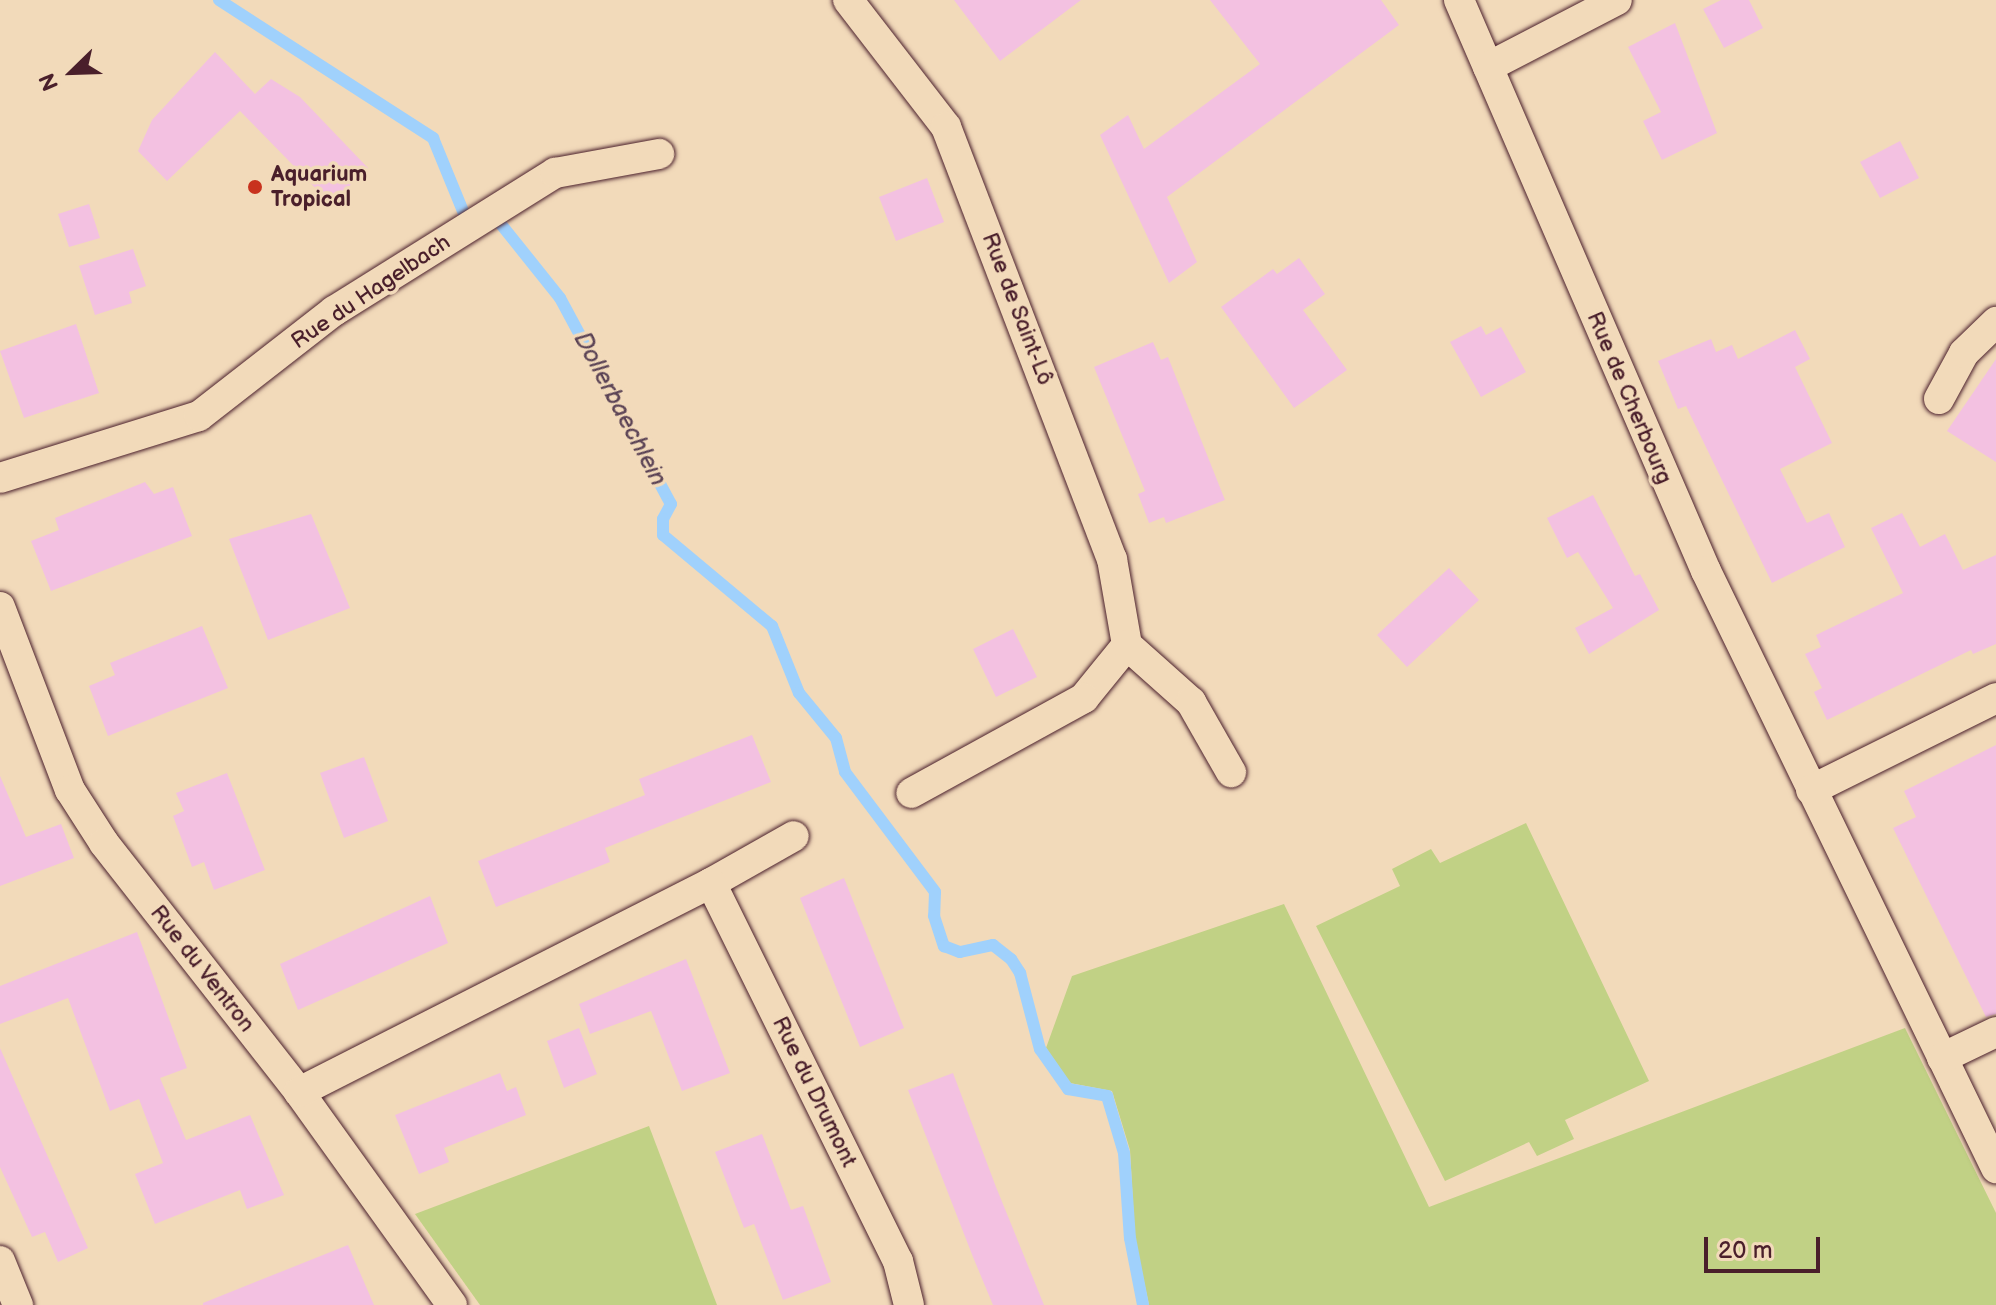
<!DOCTYPE html>
<meta charset="utf-8">
<style>
body{margin:0}
#map{position:relative;width:1996px;height:1305px;overflow:hidden;background:#f2daba;font-family:"Balsamiq Sans",sans-serif}
div>[style]{position:absolute}
.green>*{inset:0;background:#c1d185}
.stream>*{height:12px;margin:-6px;padding:0 6px;transform-origin:6px;border-radius:6px;background:#a0d1fc}
.building>*{inset:0;background:#f3c1e1}
.roads{filter:drop-shadow(0 0 2px #4a1f2b) drop-shadow(0 0 2px #4a1f2b)}
.minor>*{height:30px;margin:-15px;padding:0 15px;transform-origin:15px;border-radius:15px;background:#f2daba}
.dots>*{width:22px;height:22px;translate:-50% -50%;box-sizing:border-box;border:4px solid #f2daba;border-radius:50%}
span{translate:-50% -50%;white-space:nowrap;text-align:center;line-height:1.15;-webkit-text-stroke:7px #f2daba;paint-order:stroke}
.poi-label{font-size:22px;color:#4a1f2b;font-weight:700}
.left{translate:0 -50%;text-align:left}
.street-label{font-size:22px;color:#4a1f2b}
.water-label{font-size:24px;color:#5b4355;font-style:italic}
.north{position:absolute;left:32px;top:32px;width:80px;height:80px;-webkit-text-stroke:6px #f2daba;paint-order:stroke;rotate:247deg;font-size:22px;font-weight:700;line-height:32px;text-align:center;color:#4a1f2b}
.north::after{content:'';display:block;margin:auto;width:28px;height:36px;background:#4a1f2b;clip-path:polygon(50% 0,100% 100%,50% 72%,0 100%)}
.scale{position:absolute;left:1704px;top:1237px;width:116px;height:36px;box-sizing:border-box;border:4px solid #4a1f2b;border-top:0;padding-left:10px;font-size:24px;line-height:28px;white-space:nowrap;color:#4a1f2b;-webkit-text-stroke:6px #f2daba;paint-order:stroke}
</style>
<div id="map">
<div class="green">
<i style="clip-path:polygon(1526px 823px,1649px 1081px,1565px 1120px,1574px 1139px,1537px 1156px,1529px 1142px,1445px 1181px,1316px 926px,1400px 886px,1392px 869px,1431px 849px,1440px 863px)"></i>
<i style="clip-path:polygon(1284px 904px,1429px 1207px,1905px 1028px,1996px 1213px,1996px 1305px,1149px 1305px,1135px 1240px,1130px 1150px,1112px 1091px,1070px 1083px,1046px 1048px,1072px 976px)"></i>
<i style="clip-path:polygon(649px 1126px,717px 1305px,480px 1305px,415px 1214px)"></i>
</div>
<div class="stream">
<i style="left:219px;top:0;width:255px;rotate:32.8deg"></i>
<i style="left:433px;top:138px;width:84px;rotate:67.7deg"></i>
<i style="left:465px;top:216px;width:36px;rotate:11deg"></i>
<i style="left:500px;top:223px;width:96px;rotate:51.3deg"></i>
<i style="left:560px;top:298px;width:234px;rotate:61.7deg"></i>
<i style="left:671px;top:504px;width:17px;rotate:118deg"></i>
<i style="left:663px;top:519px;width:16px;rotate:90deg"></i>
<i style="left:663px;top:535px;width:142px;rotate:39.9deg"></i>
<i style="left:772px;top:626px;width:72px;rotate:68.1deg"></i>
<i style="left:799px;top:693px;width:58px;rotate:50.6deg"></i>
<i style="left:836px;top:738px;width:35px;rotate:75deg"></i>
<i style="left:845px;top:772px;width:150px;rotate:53.1deg"></i>
<i style="left:935px;top:892px;width:24px;rotate:92deg"></i>
<i style="left:934px;top:916px;width:32px;rotate:72deg"></i>
<i style="left:944px;top:946px;width:17px;rotate:21deg"></i>
<i style="left:960px;top:952px;width:34px;rotate:-12deg"></i>
<i style="left:993px;top:945px;width:23px;rotate:38deg"></i>
<i style="left:1011px;top:959px;width:17px;rotate:57deg"></i>
<i style="left:1020px;top:973px;width:79px;rotate:75.3deg"></i>
<i style="left:1040px;top:1049px;width:49px;rotate:55deg"></i>
<i style="left:1068px;top:1089px;width:40px;rotate:10deg"></i>
<i style="left:1107px;top:1096px;width:59px;rotate:73.4deg"></i>
<i style="left:1124px;top:1153px;width:85px;rotate:86deg"></i>
<i style="left:1130px;top:1238px;width:68px;rotate:79deg"></i>
</div>
<div class="building">
<i style="clip-path:polygon(954px 0,1081px 0,1000px 61px)"></i>
<i style="clip-path:polygon(1210px 0,1381px 0,1399px 25px,1167px 197px,1197px 262px,1169px 283px,1100px 135px,1128px 115px,1144px 149px,1260px 64px)"></i>
<i style="clip-path:polygon(1721px 0,1749px 0,1763px 28px,1724px 48px,1703px 9px)"></i>
<i style="clip-path:polygon(1675px 23px,1717px 133px,1662px 160px,1643px 121px,1661px 112px,1628px 47px)"></i>
<i style="clip-path:polygon(215px 52px,255px 94px,271px 79px,300px 97px,368px 168px,331px 204px,240px 111px,167px 181px,138px 151px,152px 120px)"></i>
<i style="clip-path:polygon(1900px 141px,1919px 178px,1880px 198px,1860px 162px)"></i>
<i style="clip-path:polygon(927px 178px,944px 222px,896px 241px,879px 197px)"></i>
<i style="clip-path:polygon(89px 204px,100px 238px,69px 247px,58px 214px)"></i>
<i style="clip-path:polygon(133px 249px,146px 286px,129px 292px,132px 303px,95px 315px,79px 266px)"></i>
<i style="clip-path:polygon(1299px 258px,1325px 294px,1303px 310px,1347px 370px,1294px 408px,1221px 307px,1273px 269px,1277px 274px)"></i>
<i style="clip-path:polygon(76px 324px,99px 393px,24px 418px,0 351px)"></i>
<i style="clip-path:polygon(1481px 326px,1486px 335px,1501px 327px,1526px 372px,1481px 397px,1450px 342px)"></i>
<i style="clip-path:polygon(1795px 330px,1810px 359px,1795px 367px,1832px 443px,1780px 469px,1807px 523px,1829px 513px,1845px 547px,1772px 583px,1686px 406px,1678px 409px,1658px 361px,1711px 339px,1716px 352px,1732px 345px,1738px 359px)"></i>
<i style="clip-path:polygon(1153px 342px,1161px 360px,1168px 357px,1225px 500px,1166px 523px,1164px 517px,1149px 523px,1138px 494px,1145px 491px,1094px 367px)"></i>
<i style="clip-path:polygon(1996px 359px,1996px 462px,1947px 431px)"></i>
<i style="clip-path:polygon(145px 482px,154px 494px,173px 487px,192px 536px,51px 591px,31px 541px,59px 530px,55px 518px)"></i>
<i style="clip-path:polygon(1593px 495px,1635px 576px,1640px 574px,1659px 610px,1589px 654px,1575px 628px,1613px 608px,1578px 552px,1567px 558px,1547px 518px)"></i>
<i style="clip-path:polygon(1902px 513px,1920px 547px,1945px 534px,1963px 570px,1996px 555px,1996px 644px,1973px 654px,1971px 650px,1827px 720px,1814px 692px,1822px 688px,1805px 654px,1821px 647px,1816px 635px,1903px 593px,1871px 528px)"></i>
<i style="clip-path:polygon(311px 514px,350px 608px,268px 640px,229px 539px)"></i>
<i style="clip-path:polygon(1449px 568px,1479px 600px,1407px 667px,1377px 635px)"></i>
<i style="clip-path:polygon(202px 626px,228px 688px,108px 736px,89px 686px,115px 675px,110px 663px)"></i>
<i style="clip-path:polygon(1013px 629px,1037px 677px,996px 697px,973px 649px)"></i>
<i style="clip-path:polygon(752px 735px,771px 782px,605px 848px,610px 862px,496px 907px,478px 861px,645px 795px,639px 779px)"></i>
<i style="clip-path:polygon(1996px 745px,1996px 1014px,1986px 1017px,1893px 828px,1916px 817px,1904px 791px)"></i>
<i style="clip-path:polygon(364px 757px,388px 821px,344px 838px,320px 773px)"></i>
<i style="clip-path:polygon(227px 773px,265px 870px,214px 890px,204px 862px,192px 867px,173px 816px,184px 811px,176px 793px)"></i>
<i style="clip-path:polygon(0 776px,26px 837px,61px 824px,74px 858px,0 886px)"></i>
<i style="clip-path:polygon(844px 878px,904px 1028px,860px 1047px,800px 898px)"></i>
<i style="clip-path:polygon(430px 896px,448px 943px,298px 1010px,280px 964px)"></i>
<i style="clip-path:polygon(137px 932px,187px 1068px,160px 1078px,186px 1140px,250px 1115px,284px 1195px,247px 1209px,240px 1190px,155px 1224px,135px 1174px,163px 1163px,139px 1099px,110px 1111px,68px 998px,0 1024px,0 986px)"></i>
<i style="clip-path:polygon(686px 959px,730px 1073px,682px 1091px,651px 1011px,590px 1034px,579px 1004px)"></i>
<i style="clip-path:polygon(579px 1028px,597px 1074px,564px 1088px,547px 1041px)"></i>
<i style="clip-path:polygon(0 1048px,88px 1248px,58px 1262px,45px 1232px,32px 1237px,0 1167px)"></i>
<i style="clip-path:polygon(500px 1073px,507px 1091px,516px 1087px,526px 1115px,444px 1148px,449px 1162px,419px 1174px,395px 1115px)"></i>
<i style="clip-path:polygon(953px 1073px,996px 1187px,1044px 1305px,993px 1305px,973px 1257px,908px 1090px)"></i>
<i style="clip-path:polygon(762px 1134px,791px 1210px,803px 1206px,831px 1282px,783px 1300px,754px 1224px,744px 1228px,715px 1152px)"></i>
<i style="clip-path:polygon(348px 1245px,374px 1305px,203px 1305px,203px 1303px)"></i>
</div>
<div class="roads">
<div class="minor">
<i style="left:848px;top:0;width:160px;rotate:52.3deg"></i>
<i style="left:946px;top:127px;width:463px;rotate:69deg"></i>
<i style="left:1112px;top:559px;width:87px;rotate:80.1deg"></i>
<i style="left:1127px;top:645px;width:68px;rotate:129.1deg"></i>
<i style="left:1084px;top:698px;width:197px;rotate:151.2deg"></i>
<i style="left:1459px;top:0;width:622px;rotate:66.61deg"></i>
<i style="left:1706px;top:571px;width:664px;rotate:64.09deg"></i>
<i style="left:1488px;top:67px;width:145px;rotate:-27.4deg"></i>
<i style="left:1939px;top:399px;width:52px;rotate:-61.5deg"></i>
<i style="left:1964px;top:353px;width:45px;rotate:-44.1deg"></i>
<i style="left:0;top:478px;width:208px;rotate:-17.3deg"></i>
<i style="left:199px;top:416px;width:171px;rotate:-37.9deg"></i>
<i style="left:334px;top:311px;width:261px;rotate:-32deg"></i>
<i style="left:555px;top:173px;width:106px;rotate:-10.4deg"></i>
<i style="left:0;top:607px;width:196px;rotate:69.1deg"></i>
<i style="left:70px;top:790px;width:63px;rotate:57.3deg"></i>
<i style="left:104px;top:843px;width:316px;rotate:51.9deg"></i>
<i style="left:299px;top:1092px;width:262px;rotate:54.3deg"></i>
<i style="left:1127px;top:645px;width:86px;rotate:41.7deg"></i>
<i style="left:1191px;top:702px;width:81px;rotate:60.3deg"></i>
<i style="left:1811px;top:790px;width:207px;rotate:-26.4deg"></i>
<i style="left:711px;top:883px;width:95px;rotate:-29.5deg"></i>
<i style="left:1942px;top:1058px;width:60px;rotate:-25.7deg"></i>
<i style="left:299px;top:1092px;width:462px;rotate:-26.9deg"></i>
<i style="left:711px;top:883px;width:422px;rotate:63.7deg"></i>
<i style="left:898px;top:1261px;width:45px;rotate:76deg"></i>
<i style="left:0;top:1261px;width:48px;rotate:67.8deg"></i>
</div>
</div>
<div class="dots">
<i style="left:255px;top:187px;background:#c8321e"></i>
</div>
<div class="poi-label">
<span class="left" style="left:271px;top:187px">Aquarium<br>Tropical</span>
</div>
<div class="street-label">
<span style="left:371px;top:292px;rotate:-34deg">Rue du Hagelbach</span>
<span style="left:1017px;top:309px;rotate:69deg">Rue de Saint-Lô</span>
<span style="left:1629px;top:398px;rotate:67deg">Rue de Cherbourg</span>
<span style="left:202px;top:969px;rotate:52deg">Rue du Ventron</span>
<span style="left:814px;top:1092px;rotate:64deg">Rue du Drumont</span>
</div>
<div class="water-label">
<span style="left:620px;top:409px;rotate:62deg">Dollerbaechlein</span>
</div>
<div class="north">N</div>
<div class="scale">20 m</div>
</div>
